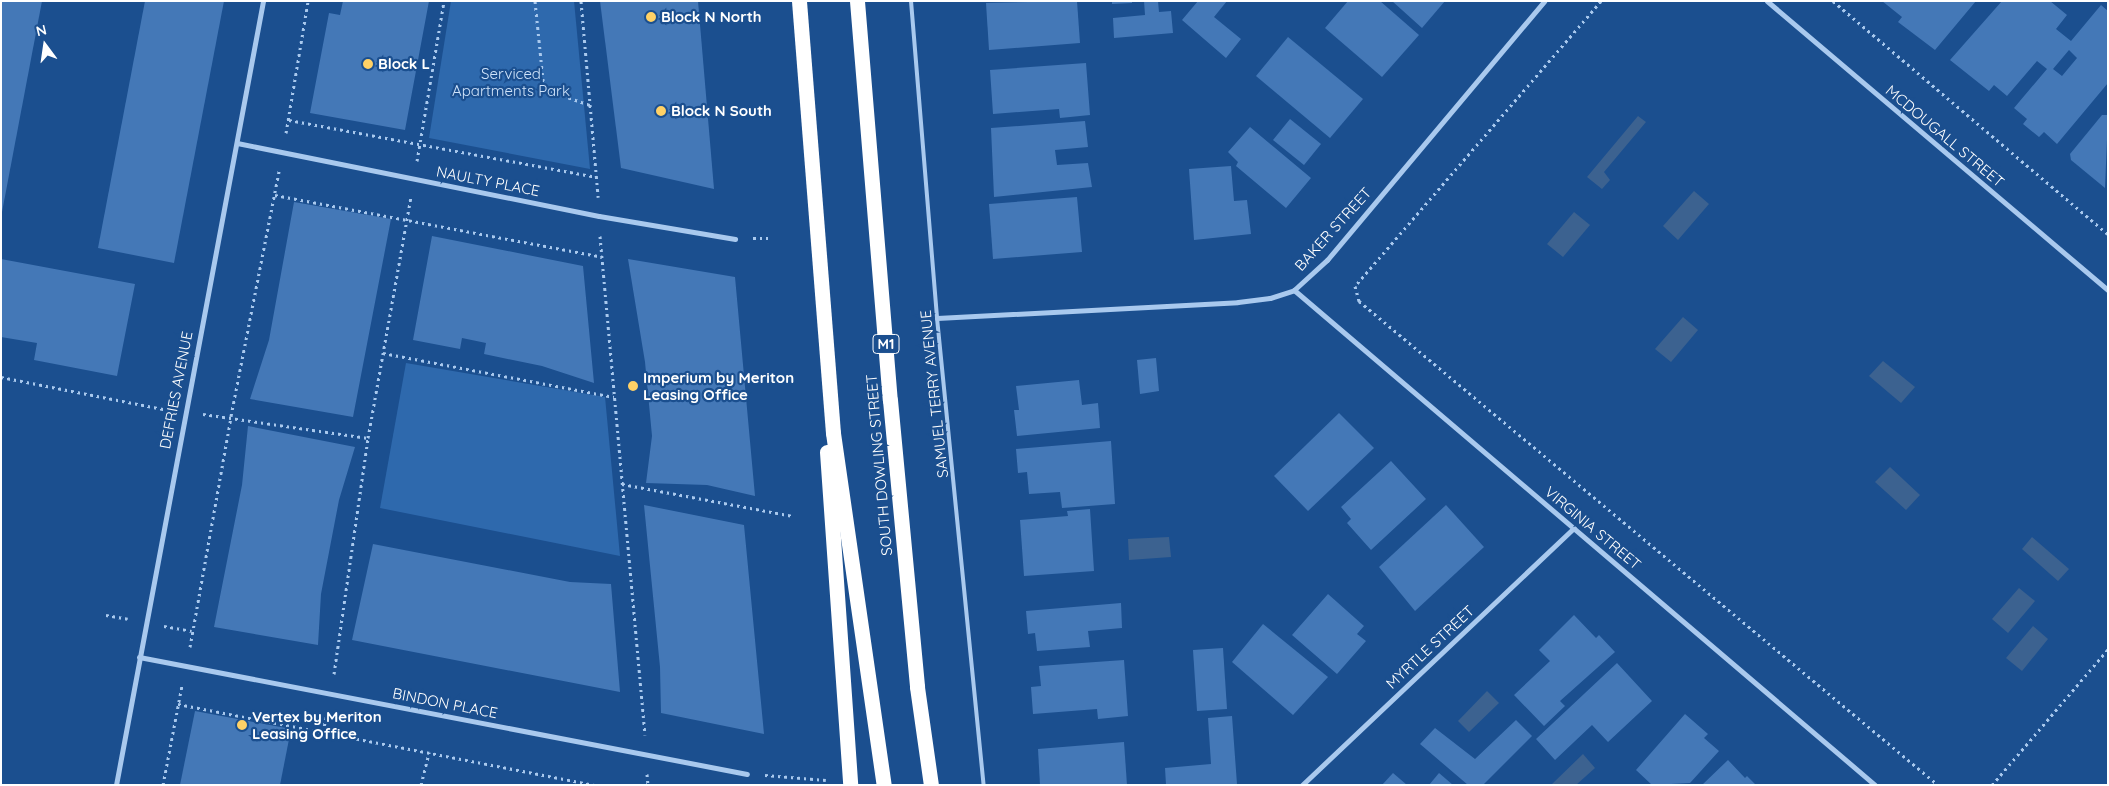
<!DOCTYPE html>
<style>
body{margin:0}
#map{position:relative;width:2109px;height:786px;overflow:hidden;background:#1b4f8f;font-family:Quicksand,sans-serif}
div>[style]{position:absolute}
.green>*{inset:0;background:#2e69ad}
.water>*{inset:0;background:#3c6290}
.building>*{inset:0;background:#4478b7}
.path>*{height:3px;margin-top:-1.5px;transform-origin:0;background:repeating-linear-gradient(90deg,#a9c9ee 0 2.5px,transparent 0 6.5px)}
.service>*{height:4px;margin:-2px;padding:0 2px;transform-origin:2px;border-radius:2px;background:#a9c9ee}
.minor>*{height:5px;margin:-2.5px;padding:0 2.5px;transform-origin:2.5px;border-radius:2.5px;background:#a9c9ee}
.motorway>*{height:15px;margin:-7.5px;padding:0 7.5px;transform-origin:7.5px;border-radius:7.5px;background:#fff}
.dots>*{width:14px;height:14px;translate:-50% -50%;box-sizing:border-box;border:2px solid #1b4f8f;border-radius:50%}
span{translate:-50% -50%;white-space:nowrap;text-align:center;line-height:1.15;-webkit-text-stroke:4.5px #1b4f8f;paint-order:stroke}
.shield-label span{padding:1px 4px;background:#1b4f8f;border:1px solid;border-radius:4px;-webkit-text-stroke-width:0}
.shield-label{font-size:14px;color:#fff;font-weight:700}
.poi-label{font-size:15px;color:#fff;font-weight:700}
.left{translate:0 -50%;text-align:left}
.park-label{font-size:15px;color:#cfe3fa}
.street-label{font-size:15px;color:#fff}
.frame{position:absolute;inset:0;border:2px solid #fff;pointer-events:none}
.north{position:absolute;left:20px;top:20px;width:50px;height:50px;-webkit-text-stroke:4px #1b4f8f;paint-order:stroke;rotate:346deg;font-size:14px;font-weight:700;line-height:20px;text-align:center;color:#fff}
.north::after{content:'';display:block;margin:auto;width:18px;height:22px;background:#fff;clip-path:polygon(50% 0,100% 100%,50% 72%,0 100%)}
</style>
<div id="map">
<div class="green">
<i style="clip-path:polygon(451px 1px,574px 1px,590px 169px,429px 138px)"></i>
<i style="clip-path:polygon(406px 363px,605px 397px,620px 556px,380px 508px)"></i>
</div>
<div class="water">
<i style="clip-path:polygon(1638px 116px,1646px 122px,1604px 172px,1610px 180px,1602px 189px,1587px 177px)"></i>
<i style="clip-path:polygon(1694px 191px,1709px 204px,1678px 240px,1663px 226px)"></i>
<i style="clip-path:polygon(1574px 212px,1590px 225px,1563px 257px,1547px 244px)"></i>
<i style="clip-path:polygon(1683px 317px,1698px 330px,1671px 362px,1655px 349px)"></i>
<i style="clip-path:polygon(1883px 361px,1915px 387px,1901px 403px,1869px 376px)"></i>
<i style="clip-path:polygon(1890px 467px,1920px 495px,1906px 510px,1875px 482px)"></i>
<i style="clip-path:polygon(1169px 537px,1171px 557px,1129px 560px,1128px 539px)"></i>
<i style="clip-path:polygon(2032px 537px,2069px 569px,2058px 581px,2022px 549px)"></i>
<i style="clip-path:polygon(2019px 588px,2035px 601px,2008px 633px,1992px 619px)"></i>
<i style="clip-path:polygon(2033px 626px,2048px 639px,2022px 671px,2006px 658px)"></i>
<i style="clip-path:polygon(1487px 691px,1499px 703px,1469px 732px,1458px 721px)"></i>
<i style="clip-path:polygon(1583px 754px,1595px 768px,1576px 785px,1551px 785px)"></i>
</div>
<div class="building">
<i style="clip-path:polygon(1px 1px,42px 1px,2px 212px,1px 212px)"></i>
<i style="clip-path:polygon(145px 1px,224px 1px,174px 263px,98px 248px)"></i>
<i style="clip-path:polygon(343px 1px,429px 1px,405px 130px,310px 113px,329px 13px,340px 15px)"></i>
<i style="clip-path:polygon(600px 1px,698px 1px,714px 189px,621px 168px)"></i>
<i style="clip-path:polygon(1077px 1px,1080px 43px,989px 50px,986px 3px)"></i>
<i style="clip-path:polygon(1112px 1px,1132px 1px,1132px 3px,1112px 4px)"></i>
<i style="clip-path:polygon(1144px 1px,1158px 1px,1159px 12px,1171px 11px,1173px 33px,1114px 38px,1113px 18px,1145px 15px)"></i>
<i style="clip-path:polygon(1198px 1px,1227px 1px,1214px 17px,1241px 39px,1226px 58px,1182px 20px)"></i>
<i style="clip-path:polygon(1348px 1px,1380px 1px,1419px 35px,1382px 77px,1325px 28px)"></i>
<i style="clip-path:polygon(1392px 1px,1445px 1px,1422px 28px)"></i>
<i style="clip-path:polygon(1882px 1px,1976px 1px,1935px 50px,1898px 22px,1902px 17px)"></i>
<i style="clip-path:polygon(evenodd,2002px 1px,2050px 1px,2067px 15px,2056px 29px,2071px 41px,2101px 5px,2108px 11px,2108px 83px,2057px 144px,2044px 132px,2039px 137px,2023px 124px,2027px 119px,2014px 108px,2047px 69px,2037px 61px,2007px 96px,1994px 85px,1989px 91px,1950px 60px,2002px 1px,2069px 50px,2077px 58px,2062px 76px,2053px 69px,2069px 50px)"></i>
<i style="clip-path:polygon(1288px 37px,1363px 99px,1330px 138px,1256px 76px)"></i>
<i style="clip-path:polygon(1086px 63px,1090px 115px,1060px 118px,1059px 109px,993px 114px,990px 70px)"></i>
<i style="clip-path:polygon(2102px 115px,2108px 115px,2105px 188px,2071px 160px,2070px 154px)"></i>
<i style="clip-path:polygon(1290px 119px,1321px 144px,1304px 165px,1273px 140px)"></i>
<i style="clip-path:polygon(1085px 121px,1088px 147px,1055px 150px,1057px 165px,1088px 163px,1092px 187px,994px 197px,991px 128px)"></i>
<i style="clip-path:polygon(1250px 127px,1311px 178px,1286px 208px,1236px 166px,1238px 162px,1228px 152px)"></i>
<i style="clip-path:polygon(1231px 166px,1234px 201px,1247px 200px,1251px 234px,1194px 240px,1189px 169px)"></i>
<i style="clip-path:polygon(1077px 197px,1082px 252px,993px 259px,989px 204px)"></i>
<i style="clip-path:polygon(294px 202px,391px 219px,353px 417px,250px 399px,269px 340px)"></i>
<i style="clip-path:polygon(432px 236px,583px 266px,594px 383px,542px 366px,484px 354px,486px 343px,462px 338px,460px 349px,413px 340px)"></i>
<i style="clip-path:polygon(1px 259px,135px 284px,117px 376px,34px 360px,37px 343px,1px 337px)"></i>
<i style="clip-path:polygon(628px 259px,735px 277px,755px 496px,707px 485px,646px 483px,652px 436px,645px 362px)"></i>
<i style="clip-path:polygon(1156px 358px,1159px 391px,1140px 394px,1137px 360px)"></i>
<i style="clip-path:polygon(1079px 380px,1082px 405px,1098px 403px,1100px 428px,1017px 436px,1014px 410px,1019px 410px,1016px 386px)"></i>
<i style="clip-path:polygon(1339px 413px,1374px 448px,1308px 511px,1274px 476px)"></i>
<i style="clip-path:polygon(248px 426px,355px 447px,339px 500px,321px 594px,318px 645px,214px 627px,242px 485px)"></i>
<i style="clip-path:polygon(1111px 441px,1115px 504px,1062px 508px,1060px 492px,1029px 494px,1027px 472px,1018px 473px,1016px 449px)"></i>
<i style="clip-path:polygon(1391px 461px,1426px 499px,1371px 550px,1347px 523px,1351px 519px,1341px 507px)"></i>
<i style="clip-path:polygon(644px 505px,744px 525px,764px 734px,661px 713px,660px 667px)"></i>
<i style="clip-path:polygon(1446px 505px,1484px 547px,1415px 611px,1379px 567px)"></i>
<i style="clip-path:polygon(1090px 509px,1094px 571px,1024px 576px,1020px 520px,1068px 516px,1067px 511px)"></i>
<i style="clip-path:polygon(373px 544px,570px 582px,611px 584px,620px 692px,352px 640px)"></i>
<i style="clip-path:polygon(1328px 594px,1364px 626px,1357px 634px,1366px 641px,1337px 674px,1292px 635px)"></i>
<i style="clip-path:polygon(1121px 603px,1122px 628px,1088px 631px,1090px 647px,1037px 651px,1035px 633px,1028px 634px,1026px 611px)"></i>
<i style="clip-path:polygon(1574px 615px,1596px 638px,1599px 635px,1615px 652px,1560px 701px,1565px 706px,1544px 726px,1514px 695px,1550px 661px,1539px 650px)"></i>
<i style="clip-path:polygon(1263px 624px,1328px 677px,1293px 715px,1232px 662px)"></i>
<i style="clip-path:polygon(1223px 648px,1227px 709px,1197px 711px,1193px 650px)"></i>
<i style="clip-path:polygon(1124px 660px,1128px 716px,1098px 719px,1097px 709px,1033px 714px,1031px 687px,1041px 686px,1039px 666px)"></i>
<i style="clip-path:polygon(1617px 663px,1652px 701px,1608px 742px,1592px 725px,1555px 760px,1536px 739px)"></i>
<i style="clip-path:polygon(195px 711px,291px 729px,280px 785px,180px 785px)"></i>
<i style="clip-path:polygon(1685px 714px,1708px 734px,1704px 738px,1719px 751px,1690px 783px,1652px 785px,1636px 770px)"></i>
<i style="clip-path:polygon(1232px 716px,1237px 784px,1166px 785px,1165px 768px,1211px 764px,1208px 718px)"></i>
<i style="clip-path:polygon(1516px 720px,1532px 736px,1483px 785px,1468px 785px,1420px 744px,1435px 728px,1475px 759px)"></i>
<i style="clip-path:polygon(1124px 742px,1127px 785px,1040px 785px,1038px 749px)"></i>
<i style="clip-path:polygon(1728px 760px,1745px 778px,1747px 776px,1756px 785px,1702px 785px)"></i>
<i style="clip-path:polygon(1393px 773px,1407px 785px,1382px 785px)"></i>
<i style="clip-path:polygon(1439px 773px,1453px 785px,1429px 785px)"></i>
</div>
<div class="path">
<i style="left:535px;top:1px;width:88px;rotate:84.2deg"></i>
<i style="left:544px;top:89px;width:49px;rotate:19.2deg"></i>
<i style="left:581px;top:1px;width:197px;rotate:85deg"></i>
<i style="left:1601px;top:1px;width:376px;rotate:130.8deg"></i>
<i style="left:1355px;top:286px;width:16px;rotate:75deg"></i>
<i style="left:1359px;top:301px;width:755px;rotate:39.89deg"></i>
<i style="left:1833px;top:1px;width:360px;rotate:40.3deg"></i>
<i style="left:289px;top:120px;width:313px;rotate:10.5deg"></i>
<i style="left:286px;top:133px;width:134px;rotate:-80.5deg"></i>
<i style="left:417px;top:161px;width:162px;rotate:-80.4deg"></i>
<i style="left:275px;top:195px;width:333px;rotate:10.7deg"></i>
<i style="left:600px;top:236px;width:501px;rotate:84.85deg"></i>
<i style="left:753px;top:238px;width:19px"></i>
<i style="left:383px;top:353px;width:235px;rotate:10.8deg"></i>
<i style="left:1px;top:377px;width:169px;rotate:11.2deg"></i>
<i style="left:203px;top:414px;width:167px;rotate:8.3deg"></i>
<i style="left:622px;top:484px;width:174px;rotate:10.6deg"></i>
<i style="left:106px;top:615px;width:22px;rotate:10deg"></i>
<i style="left:164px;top:626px;width:28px;rotate:10deg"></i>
<i style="left:190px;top:647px;width:235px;rotate:-79.9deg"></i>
<i style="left:231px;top:416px;width:250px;rotate:-78.9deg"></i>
<i style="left:334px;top:674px;width:238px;rotate:-81.8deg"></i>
<i style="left:368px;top:438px;width:245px;rotate:-79.9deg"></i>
<i style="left:178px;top:704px;width:424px;rotate:11deg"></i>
<i style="left:323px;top:732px;width:19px;rotate:-78deg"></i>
<i style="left:647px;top:774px;width:11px;rotate:85deg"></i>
<i style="left:765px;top:775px;width:61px;rotate:4.7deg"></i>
<i style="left:163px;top:785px;width:102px;rotate:-79.2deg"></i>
<i style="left:421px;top:785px;width:34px;rotate:-76deg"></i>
<i style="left:1992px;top:785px;width:179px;rotate:-49.5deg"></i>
</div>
<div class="service">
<i style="left:911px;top:1px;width:318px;rotate:85.3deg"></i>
<i style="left:937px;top:318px;width:469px;rotate:84.3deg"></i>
</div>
<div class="minor">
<i style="left:1767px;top:1px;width:447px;rotate:40.3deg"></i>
<i style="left:237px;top:143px;width:369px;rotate:11.4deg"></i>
<i style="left:599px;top:216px;width:138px;rotate:9.6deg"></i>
<i style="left:1294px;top:290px;width:763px;rotate:40.43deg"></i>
<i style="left:937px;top:318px;width:301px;rotate:-3deg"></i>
<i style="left:1238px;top:302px;width:32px;rotate:-7deg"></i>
<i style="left:1270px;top:298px;width:25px;rotate:-18deg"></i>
<i style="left:1294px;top:290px;width:45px;rotate:-42.3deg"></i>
<i style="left:1327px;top:260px;width:338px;rotate:-50deg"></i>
<i style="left:139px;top:657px;width:619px;rotate:10.89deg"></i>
<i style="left:116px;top:785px;width:798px;rotate:-79.38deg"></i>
<i style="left:1302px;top:785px;width:374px;rotate:-43.4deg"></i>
</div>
<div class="motorway">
<i style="left:799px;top:1px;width:433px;rotate:85.5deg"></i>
<i style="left:833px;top:433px;width:356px;rotate:81.8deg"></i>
<i style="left:857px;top:1px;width:400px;rotate:85.3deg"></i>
<i style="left:890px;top:400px;width:288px;rotate:84.6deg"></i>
<i style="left:917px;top:687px;width:99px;rotate:81.9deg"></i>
<i style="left:827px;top:452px;width:334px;rotate:86deg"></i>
</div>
<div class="dots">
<i style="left:651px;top:17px;background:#ffd166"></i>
<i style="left:368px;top:64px;background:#ffd166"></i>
<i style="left:661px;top:111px;background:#ffd166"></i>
<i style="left:633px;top:386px;background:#ffd166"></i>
<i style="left:242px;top:725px;background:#ffd166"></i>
</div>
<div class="shield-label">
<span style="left:886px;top:344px">M1</span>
</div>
<div class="poi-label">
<span class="left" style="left:661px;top:17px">Block N North</span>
<span class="left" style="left:378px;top:64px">Block L</span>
<span class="left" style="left:671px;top:111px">Block N South</span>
<span class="left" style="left:643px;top:386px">Imperium by Meriton<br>Leasing Office</span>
<span class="left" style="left:252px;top:725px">Vertex by Meriton<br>Leasing Office</span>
</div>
<div class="park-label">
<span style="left:511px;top:82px">Serviced<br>Apartments Park</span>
</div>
<div class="street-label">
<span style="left:1945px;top:136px;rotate:40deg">MCDOUGALL STREET</span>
<span style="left:488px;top:181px;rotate:11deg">NAULTY PLACE</span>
<span style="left:1333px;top:229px;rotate:-48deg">BAKER STREET</span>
<span style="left:176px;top:390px;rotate:-79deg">DEFRIES AVENUE</span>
<span style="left:934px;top:394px;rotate:-96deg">SAMUEL TERRY AVENUE</span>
<span style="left:879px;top:465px;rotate:-95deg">SOUTH DOWLING STREET</span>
<span style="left:1593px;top:528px;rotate:40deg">VIRGINIA STREET</span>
<span style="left:1430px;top:647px;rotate:-43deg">MYRTLE STREET</span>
<span style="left:445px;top:703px;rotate:11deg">BINDON PLACE</span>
</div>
<div class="frame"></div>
<div class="north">N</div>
</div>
